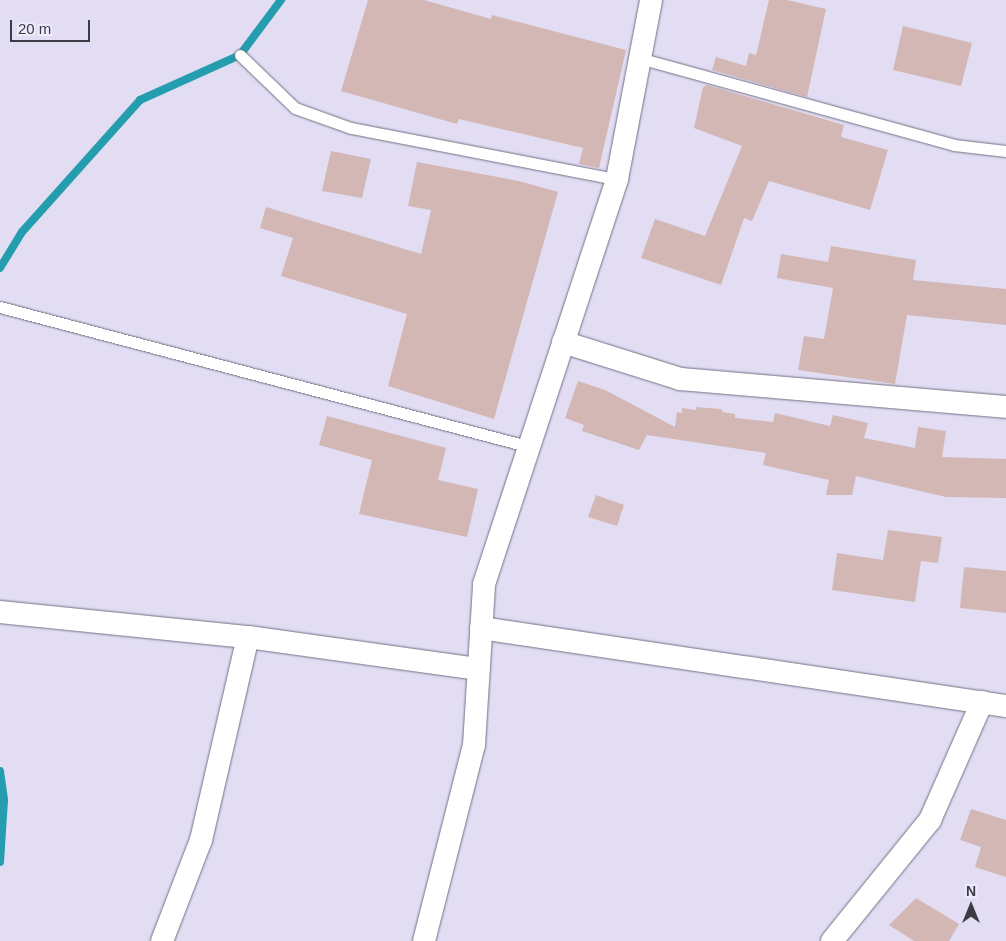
<!DOCTYPE html>
<style>
body{margin:0}
#map{position:relative;width:1006px;height:941px;overflow:hidden;background:#e2ddf3;font-family:Arial,sans-serif}
div>[style]{position:absolute}
.stream>*{height:8px;margin:-4px;padding:0 4px;transform-origin:4px;border-radius:4px;background:#249daf}
.building>*{inset:0;background:#d2b7b5}
.roads{filter:drop-shadow(0 0 1px #747084) drop-shadow(0 0 1px #747084)}
.service>*{height:11px;margin:-5.5px;padding:0 5.5px;transform-origin:5.5px;border-radius:5.5px;background:#fff}
.minor>*{height:22px;margin:-11px;padding:0 11px;transform-origin:11px;border-radius:11px;background:#fff}
span{translate:-50% -50%;white-space:nowrap;text-align:center;line-height:1.15;-webkit-text-stroke:5px #efebfd;paint-order:stroke}
.north{position:absolute;left:946px;top:881px;width:50px;height:50px;-webkit-text-stroke:4px #efebfd;paint-order:stroke;rotate:0deg;font-size:14px;font-weight:700;line-height:20px;text-align:center;color:#3c3a43}
.north::after{content:'';display:block;margin:auto;width:18px;height:22px;background:#3c3a43;clip-path:polygon(50% 0,100% 100%,50% 72%,0 100%)}
.scale{position:absolute;left:10px;top:20px;width:80px;height:22px;box-sizing:border-box;border:2px solid #3c3a43;border-top:0;padding-left:6px;font-size:15px;line-height:18px;white-space:nowrap;color:#3c3a43;-webkit-text-stroke:4px #efebfd;paint-order:stroke}
</style>
<div id="map">
<div class="stream">
<i style="left:0;top:268px;width:42px;rotate:-58.6deg"></i>
<i style="left:22px;top:232px;width:177px;rotate:-48.2deg"></i>
<i style="left:140px;top:100px;width:110px;rotate:-24.2deg"></i>
<i style="left:240px;top:55px;width:69px;rotate:-53.3deg"></i>
<i style="left:0;top:771px;width:29px;rotate:82deg"></i>
<i style="left:4px;top:800px;width:62px;rotate:93.7deg"></i>
</div>
<div class="building">
<i style="clip-path:polygon(368px 0,424px 0,491px 19px,492px 15px,626px 50px,599px 168px,579px 164px,583px 148px,459px 119px,457px 124px,341px 91px)"></i>
<i style="clip-path:polygon(769px 0,787px 0,826px 9px,807px 97px,712px 70px,716px 57px,746px 66px,749px 53px,756px 55px)"></i>
<i style="clip-path:polygon(903px 26px,972px 43px,961px 86px,893px 70px)"></i>
<i style="clip-path:polygon(707px 85px,844px 125px,841px 137px,888px 150px,870px 210px,769px 181px,752px 221px,744px 218px,721px 285px,641px 258px,655px 219px,705px 236px,742px 146px,694px 128px,703px 87px)"></i>
<i style="clip-path:polygon(331px 151px,371px 159px,362px 198px,322px 191px)"></i>
<i style="clip-path:polygon(417px 162px,519px 181px,558px 192px,494px 419px,388px 386px,407px 314px,281px 276px,293px 238px,260px 228px,266px 207px,421px 254px,431px 210px,408px 206px)"></i>
<i style="clip-path:polygon(831px 246px,916px 260px,913px 280px,1006px 289px,1006px 325px,907px 315px,895px 384px,798px 370px,804px 336px,824px 339px,833px 288px,777px 278px,781px 254px,828px 262px)"></i>
<i style="clip-path:polygon(578px 381px,605px 390px,675px 427px,677px 412px,682px 413px,682px 408px,696px 410px,696px 407px,721px 409px,723px 412px,735px 414px,735px 418px,773px 422px,775px 413px,830px 426px,833px 415px,868px 423px,864px 438px,915px 448px,918px 427px,946px 431px,942px 457px,1006px 459px,1006px 498px,946px 497px,856px 476px,852px 495px,826px 495px,829px 480px,763px 465px,766px 453px,647px 435px,639px 450px,582px 431px,584px 425px,565px 418px)"></i>
<i style="clip-path:polygon(327px 416px,446px 448px,438px 480px,478px 489px,467px 537px,359px 514px,372px 460px,319px 445px)"></i>
<i style="clip-path:polygon(596px 495px,624px 505px,617px 526px,588px 517px)"></i>
<i style="clip-path:polygon(888px 530px,942px 537px,938px 563px,921px 561px,915px 602px,832px 590px,837px 553px,883px 560px)"></i>
<i style="clip-path:polygon(964px 567px,1006px 571px,1006px 613px,960px 608px)"></i>
<i style="clip-path:polygon(971px 809px,1006px 820px,1006px 877px,975px 867px,981px 847px,960px 840px)"></i>
<i style="clip-path:polygon(916px 898px,959px 924px,949px 941px,914px 941px,889px 925px)"></i>
</div>
<div class="roads">
<div class="service">
<i style="left:240px;top:55px;width:76px;rotate:43.9deg"></i>
<i style="left:295px;top:108px;width:59px;rotate:19.7deg"></i>
<i style="left:351px;top:128px;width:271px;rotate:10.9deg"></i>
<i style="left:639px;top:58px;width:327px;rotate:15.4deg"></i>
<i style="left:954px;top:145px;width:52px;rotate:6.6deg"></i>
<i style="left:0;top:307px;width:545px;rotate:14.78deg"></i>
</div>
<div class="minor">
<i style="left:563px;top:342px;width:123px;rotate:17.5deg"></i>
<i style="left:680px;top:379px;width:327px;rotate:4.9deg"></i>
<i style="left:0;top:612px;width:249px;rotate:5.8deg"></i>
<i style="left:248px;top:637px;width:233px;rotate:7.9deg"></i>
<i style="left:481px;top:628px;width:531px;rotate:8.45deg"></i>
<i style="left:162px;top:941px;width:108px;rotate:-68.9deg"></i>
<i style="left:201px;top:840px;width:208px;rotate:-77deg"></i>
<i style="left:424px;top:941px;width:202px;rotate:-75.7deg"></i>
<i style="left:474px;top:745px;width:161px;rotate:-86.4deg"></i>
<i style="left:484px;top:584px;width:426px;rotate:-71.8deg"></i>
<i style="left:617px;top:179px;width:182px;rotate:-79.2deg"></i>
<i style="left:832px;top:941px;width:156px;rotate:-51deg"></i>
<i style="left:930px;top:820px;width:129px;rotate:-66.2deg"></i>
</div>
</div>
<div class="north">N</div>
<div class="scale">20 m</div>
</div>
